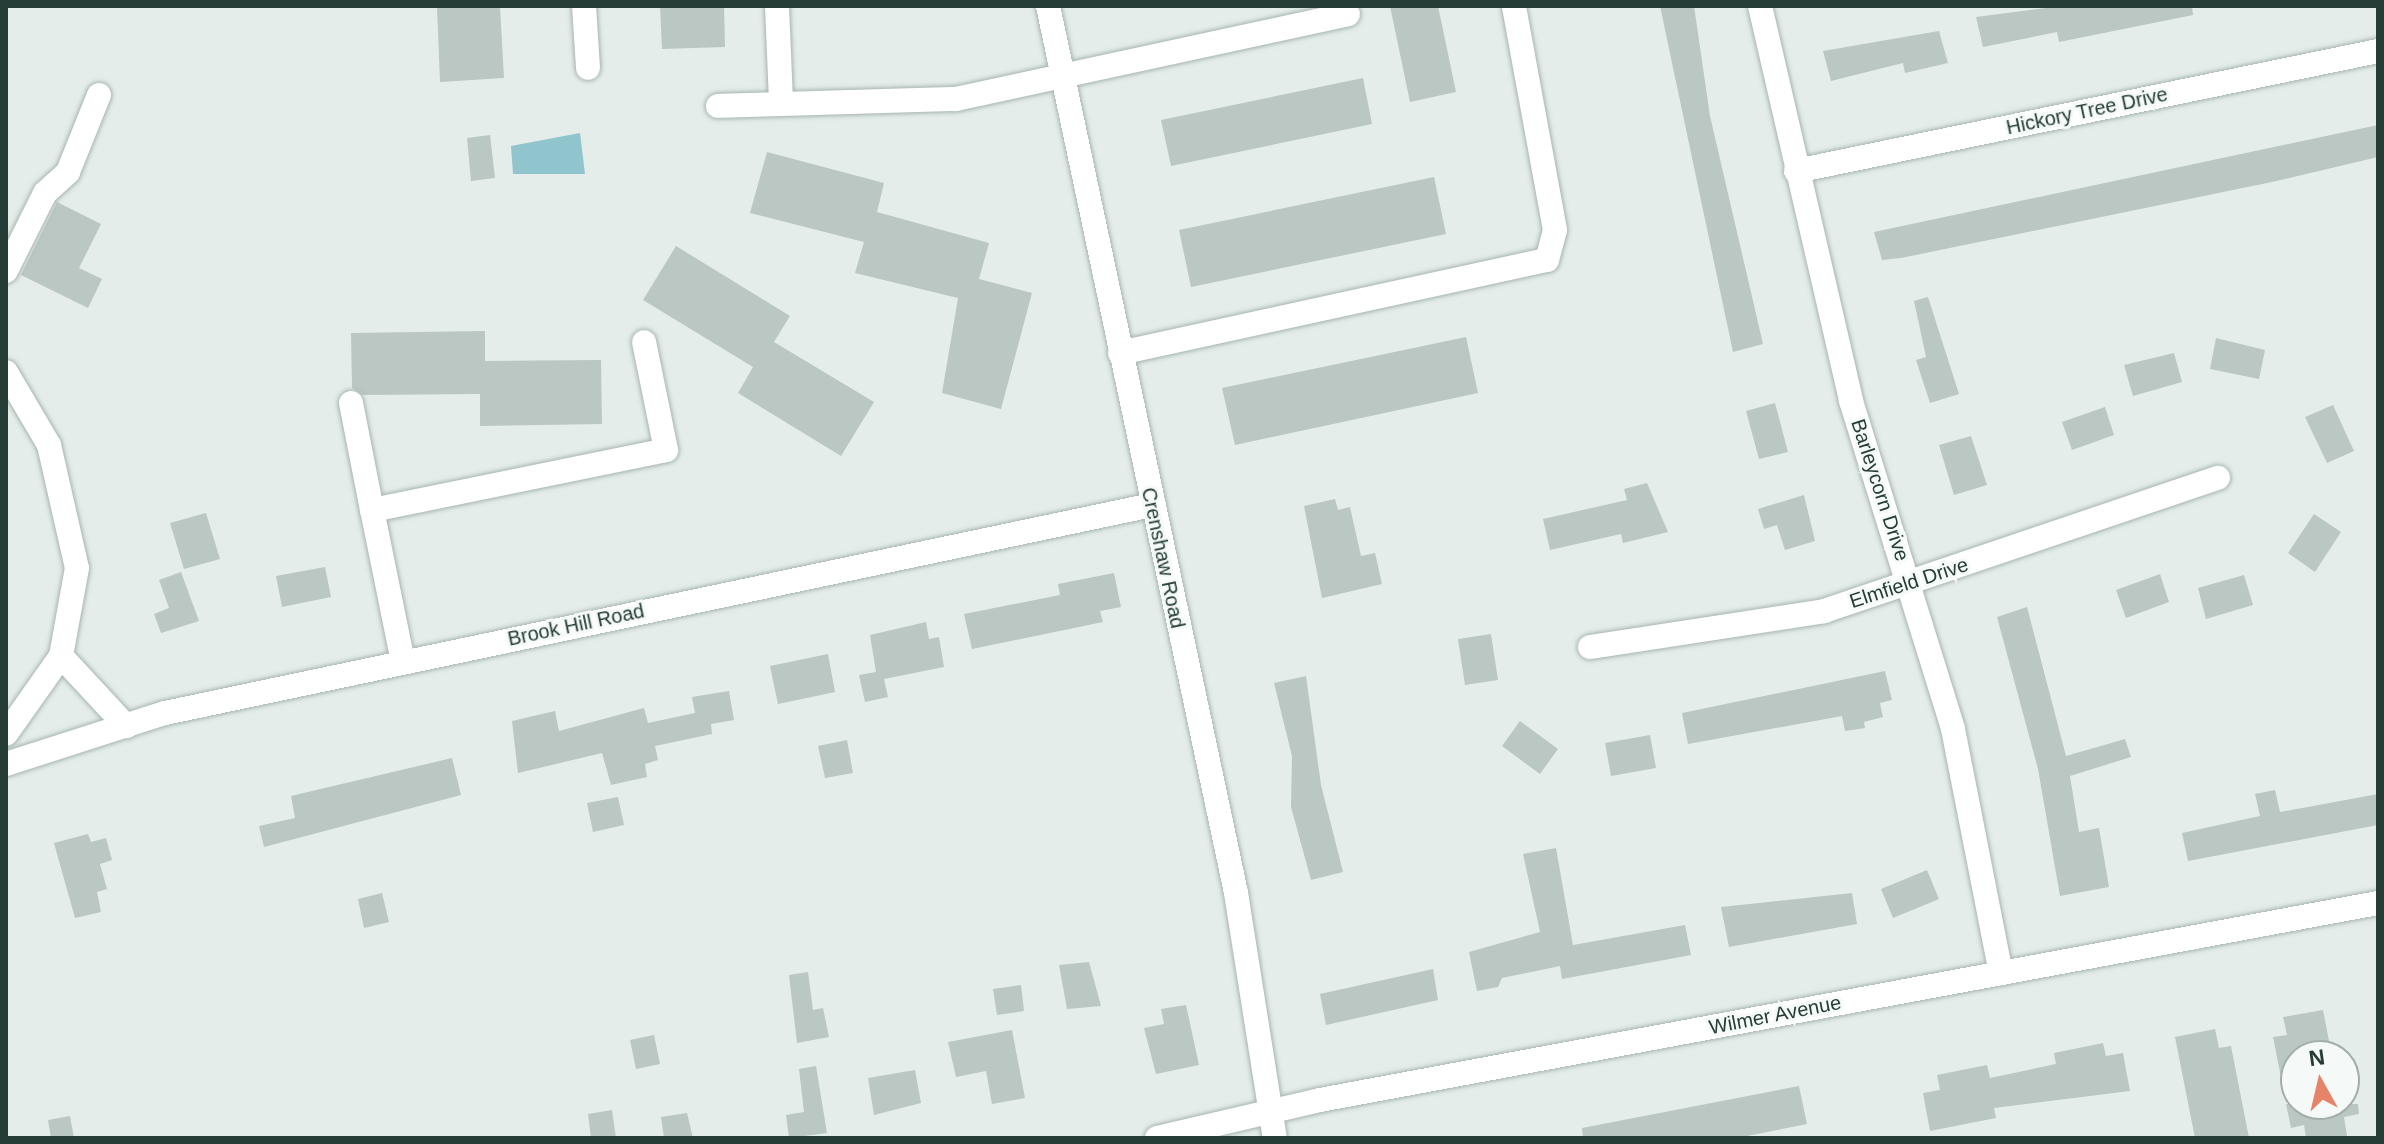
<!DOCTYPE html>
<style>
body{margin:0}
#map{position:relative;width:2384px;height:1144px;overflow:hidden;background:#e4ede9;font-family:Helvetica,sans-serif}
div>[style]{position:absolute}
.water>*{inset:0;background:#91c5cd}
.building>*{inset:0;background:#bac7c2}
.roads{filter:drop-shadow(0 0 2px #a7b5b0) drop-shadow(0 0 2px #a7b5b0)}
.minor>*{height:24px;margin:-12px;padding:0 12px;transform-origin:12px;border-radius:12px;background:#fff}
span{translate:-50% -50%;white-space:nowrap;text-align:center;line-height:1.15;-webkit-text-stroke:6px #f5f9f7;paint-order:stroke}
.street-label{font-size:20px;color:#253d36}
.frame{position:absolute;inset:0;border:8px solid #253d36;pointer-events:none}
.north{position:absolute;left:2280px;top:1040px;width:80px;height:80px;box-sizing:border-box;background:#f5f9f7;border:2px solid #a2aeaa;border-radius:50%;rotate:352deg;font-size:22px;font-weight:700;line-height:32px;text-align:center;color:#253d36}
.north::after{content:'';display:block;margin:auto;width:28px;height:36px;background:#e68469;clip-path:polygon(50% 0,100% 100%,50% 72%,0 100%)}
</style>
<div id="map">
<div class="water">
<i style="clip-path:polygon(580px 133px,585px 174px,513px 174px,511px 146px)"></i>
</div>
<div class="building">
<i style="clip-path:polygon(437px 6px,500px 6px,504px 78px,440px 82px)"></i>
<i style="clip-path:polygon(660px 6px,724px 6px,725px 47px,662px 49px)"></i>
<i style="clip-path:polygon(1390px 6px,1438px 6px,1456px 92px,1410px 102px)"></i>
<i style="clip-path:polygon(1660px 6px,1694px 6px,1710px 116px,1763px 344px,1733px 352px)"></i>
<i style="clip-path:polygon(2062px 6px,2192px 6px,2193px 15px,2059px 42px,2057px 32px,1983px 47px,1976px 17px)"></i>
<i style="clip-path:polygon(1939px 31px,1948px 63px,1905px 73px,1903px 63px,1831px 81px,1823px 51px)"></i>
<i style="clip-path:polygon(1363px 78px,1372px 124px,1171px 166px,1161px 120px)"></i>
<i style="clip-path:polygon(2378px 125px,2378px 157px,2272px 182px,1901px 258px,1882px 260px,1874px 232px)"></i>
<i style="clip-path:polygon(490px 135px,495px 178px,471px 181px,467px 138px)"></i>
<i style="clip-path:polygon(767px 152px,884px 183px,877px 212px,989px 243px,979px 279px,1032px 293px,1001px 409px,942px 393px,958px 298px,855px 273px,864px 242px,750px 213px)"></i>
<i style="clip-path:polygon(1434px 177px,1446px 234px,1191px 287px,1179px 230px)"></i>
<i style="clip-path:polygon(57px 202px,101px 224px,79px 268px,102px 279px,88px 308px,21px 275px)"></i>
<i style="clip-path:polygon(676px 246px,790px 316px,774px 342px,874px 402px,841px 456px,738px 393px,753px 367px,643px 300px)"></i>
<i style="clip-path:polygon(1928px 297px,1959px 394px,1930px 403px,1916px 360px,1926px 357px,1914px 301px)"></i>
<i style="clip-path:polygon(485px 331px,485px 361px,601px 360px,602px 424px,480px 426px,480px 394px,363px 395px,352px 388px,351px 333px)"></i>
<i style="clip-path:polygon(1466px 337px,1478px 393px,1235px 445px,1222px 388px)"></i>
<i style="clip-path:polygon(2216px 338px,2265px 350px,2259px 379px,2210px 369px)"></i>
<i style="clip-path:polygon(2174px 353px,2182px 382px,2133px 396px,2124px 365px)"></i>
<i style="clip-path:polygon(1775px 403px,1788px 452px,1759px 459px,1746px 411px)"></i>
<i style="clip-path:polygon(2333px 405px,2354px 451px,2327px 463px,2305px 417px)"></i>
<i style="clip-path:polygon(2105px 407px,2114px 435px,2072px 450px,2062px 422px)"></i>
<i style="clip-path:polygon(1971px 436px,1987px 485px,1954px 495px,1939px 445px)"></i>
<i style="clip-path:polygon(1647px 483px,1668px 532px,1623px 543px,1621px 534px,1550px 550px,1543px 519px,1627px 500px,1624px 489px)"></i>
<i style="clip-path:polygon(1804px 495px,1815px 541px,1785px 550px,1777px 525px,1764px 529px,1758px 509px)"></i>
<i style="clip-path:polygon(1335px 499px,1338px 510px,1350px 507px,1361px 556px,1375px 553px,1382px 584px,1322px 598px,1304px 506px)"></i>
<i style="clip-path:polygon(206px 513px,220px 559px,184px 569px,170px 523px)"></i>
<i style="clip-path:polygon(2314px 514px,2341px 532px,2315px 572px,2288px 553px)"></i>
<i style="clip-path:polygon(325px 567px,331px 597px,282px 607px,276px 576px)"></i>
<i style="clip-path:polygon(181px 572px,199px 621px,161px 633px,154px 614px,169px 608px,159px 580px)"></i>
<i style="clip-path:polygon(1114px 573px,1121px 607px,1100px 611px,1103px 622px,972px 649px,964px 614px,1060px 595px,1058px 584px)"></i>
<i style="clip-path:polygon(2160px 574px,2169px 602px,2126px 618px,2116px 590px)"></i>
<i style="clip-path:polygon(2244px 575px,2253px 605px,2206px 619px,2198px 588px)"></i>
<i style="clip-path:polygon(2027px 607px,2066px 756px,2125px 739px,2131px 757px,2070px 776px,2079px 832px,2099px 828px,2109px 887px,2060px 896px,2038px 769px,1997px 617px)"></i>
<i style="clip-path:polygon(926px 622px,929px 639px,939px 637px,944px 667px,884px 679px,888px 697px,865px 702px,859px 675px,876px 672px,870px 635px)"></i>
<i style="clip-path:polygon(1491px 634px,1498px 680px,1465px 685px,1458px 639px)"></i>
<i style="clip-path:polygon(828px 654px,835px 692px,778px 704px,770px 666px)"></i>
<i style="clip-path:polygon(1885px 671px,1892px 700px,1880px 703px,1883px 717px,1864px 722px,1865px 728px,1845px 731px,1842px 716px,1688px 744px,1682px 713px)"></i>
<i style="clip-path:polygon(1306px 676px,1321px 785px,1343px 872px,1311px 880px,1291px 807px,1292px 756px,1274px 683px)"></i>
<i style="clip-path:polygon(729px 691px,734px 720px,711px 724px,712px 734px,655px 746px,658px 760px,645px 764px,647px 777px,611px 785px,602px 753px,518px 773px,512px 721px,555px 711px,559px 731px,644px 708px,648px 723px,695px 713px,692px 697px)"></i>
<i style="clip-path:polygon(1520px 721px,1558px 749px,1540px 774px,1502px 746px)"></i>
<i style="clip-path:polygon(1650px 735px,1656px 768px,1611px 776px,1605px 743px)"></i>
<i style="clip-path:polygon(847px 740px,853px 773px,825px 778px,818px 746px)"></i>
<i style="clip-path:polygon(452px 758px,461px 795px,264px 847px,259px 826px,295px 818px,291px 796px)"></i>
<i style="clip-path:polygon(2275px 790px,2280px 812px,2378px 794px,2378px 825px,2188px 861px,2182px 833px,2260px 816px,2255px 794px)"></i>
<i style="clip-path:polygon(618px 797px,624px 825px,593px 832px,587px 803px)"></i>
<i style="clip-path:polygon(88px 834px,91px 842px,106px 838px,112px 860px,100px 864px,107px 889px,97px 892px,101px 912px,75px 918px,54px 843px)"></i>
<i style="clip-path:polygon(1556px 848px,1573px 945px,1685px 925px,1691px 955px,1562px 979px,1560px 966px,1502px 978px,1498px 987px,1477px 991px,1469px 952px,1540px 932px,1523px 854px)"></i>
<i style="clip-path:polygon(1927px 870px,1939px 899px,1893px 918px,1881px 889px)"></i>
<i style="clip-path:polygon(382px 893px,389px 922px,364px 928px,358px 899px)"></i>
<i style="clip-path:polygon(1852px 893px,1857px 924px,1729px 947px,1721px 907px)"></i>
<i style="clip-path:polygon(1089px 962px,1101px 1006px,1067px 1009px,1059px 965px)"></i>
<i style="clip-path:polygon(1433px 969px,1438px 1000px,1326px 1025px,1320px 994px)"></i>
<i style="clip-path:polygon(808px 972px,813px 1010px,823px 1008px,829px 1037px,797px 1043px,789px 975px)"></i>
<i style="clip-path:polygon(1021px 985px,1024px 1011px,997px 1015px,993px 989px)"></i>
<i style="clip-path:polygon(1186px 1005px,1199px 1065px,1156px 1074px,1144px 1028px,1164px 1024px,1161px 1009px)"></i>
<i style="clip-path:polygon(2323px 1010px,2332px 1056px,2296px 1056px,2296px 1101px,2286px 1102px,2273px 1037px,2287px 1035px,2283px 1017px)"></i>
<i style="clip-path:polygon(2215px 1029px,2219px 1048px,2231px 1046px,2249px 1138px,2195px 1138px,2175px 1037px)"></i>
<i style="clip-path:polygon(1012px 1030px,1025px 1098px,992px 1104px,986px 1071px,956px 1077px,948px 1042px)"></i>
<i style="clip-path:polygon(654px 1035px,660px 1064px,636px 1069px,630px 1040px)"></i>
<i style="clip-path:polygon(2103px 1043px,2106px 1056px,2123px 1053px,2130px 1091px,1994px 1108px,1996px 1118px,1930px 1131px,1923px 1093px,1940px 1090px,1937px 1075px,1987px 1065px,1990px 1078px,2056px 1064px,2054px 1053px)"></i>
<i style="clip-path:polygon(816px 1066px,827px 1133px,789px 1138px,786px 1115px,804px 1112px,799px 1069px)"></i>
<i style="clip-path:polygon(915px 1070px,921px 1103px,874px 1115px,868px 1078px)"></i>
<i style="clip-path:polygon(1799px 1086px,1807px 1124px,1737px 1138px,1583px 1138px,1582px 1128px)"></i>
<i style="clip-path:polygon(2286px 1104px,2358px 1104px,2359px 1114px,2344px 1117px,2347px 1136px,2306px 1138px,2304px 1125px,2291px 1128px)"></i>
<i style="clip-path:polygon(612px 1110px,616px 1138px,591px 1138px,588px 1114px)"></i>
<i style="clip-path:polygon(687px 1113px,693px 1138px,664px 1138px,661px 1117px)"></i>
<i style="clip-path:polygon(70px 1116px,74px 1138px,51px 1138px,48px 1120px)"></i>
</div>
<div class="roads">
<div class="minor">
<i style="left:584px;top:6px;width:62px;rotate:86.3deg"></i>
<i style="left:777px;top:6px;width:97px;rotate:87.6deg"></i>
<i style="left:1048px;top:6px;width:907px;rotate:78.03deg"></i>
<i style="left:1236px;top:893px;width:248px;rotate:81deg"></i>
<i style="left:1760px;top:6px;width:405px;rotate:77deg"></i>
<i style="left:1851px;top:401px;width:343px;rotate:72.7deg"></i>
<i style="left:1953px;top:729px;width:249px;rotate:78.9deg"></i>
<i style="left:718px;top:106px;width:238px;rotate:-1.7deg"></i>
<i style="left:956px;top:99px;width:401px;rotate:-12.2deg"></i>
<i style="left:1796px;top:171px;width:594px;rotate:-11.65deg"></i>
<i style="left:6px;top:271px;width:87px;rotate:-63.4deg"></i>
<i style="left:45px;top:193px;width:31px;rotate:-42deg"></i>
<i style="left:68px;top:172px;width:83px;rotate:-68.1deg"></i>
<i style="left:1120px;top:353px;width:437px;rotate:-12.3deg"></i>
<i style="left:1547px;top:260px;width:31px;rotate:-75deg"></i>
<i style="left:1555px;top:230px;width:228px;rotate:-100.4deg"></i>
<i style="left:6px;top:372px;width:85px;rotate:59.5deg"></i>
<i style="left:49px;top:445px;width:126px;rotate:77.2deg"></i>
<i style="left:77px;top:568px;width:89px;rotate:100.3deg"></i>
<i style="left:61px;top:656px;width:95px;rotate:125.2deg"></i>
<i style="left:351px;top:403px;width:109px;rotate:78.9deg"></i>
<i style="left:1590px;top:647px;width:237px;rotate:-8.7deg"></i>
<i style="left:1824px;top:611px;width:416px;rotate:-18.7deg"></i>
<i style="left:61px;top:656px;width:96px;rotate:47.1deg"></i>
<i style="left:403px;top:662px;width:155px;rotate:-101.5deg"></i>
<i style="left:372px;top:510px;width:300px;rotate:-11.5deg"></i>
<i style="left:666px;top:450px;width:110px;rotate:-101.5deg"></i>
<i style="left:6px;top:764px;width:167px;rotate:-17.8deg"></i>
<i style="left:165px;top:713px;width:1009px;rotate:-11.9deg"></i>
<i style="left:1157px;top:1138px;width:167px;rotate:-13.1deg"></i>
<i style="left:1320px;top:1100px;width:1076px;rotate:-10.55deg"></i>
</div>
</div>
<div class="street-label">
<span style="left:2087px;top:111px;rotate:-12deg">Hickory Tree Drive</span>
<span style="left:1880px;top:490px;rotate:72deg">Barleycorn Drive</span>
<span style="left:1163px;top:558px;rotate:78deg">Crenshaw Road</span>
<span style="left:1909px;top:583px;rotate:-18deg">Elmfield Drive</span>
<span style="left:576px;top:625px;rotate:-12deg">Brook Hill Road</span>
<span style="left:1775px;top:1015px;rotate:-11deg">Wilmer Avenue</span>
</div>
<div class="frame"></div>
<div class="north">N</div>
</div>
